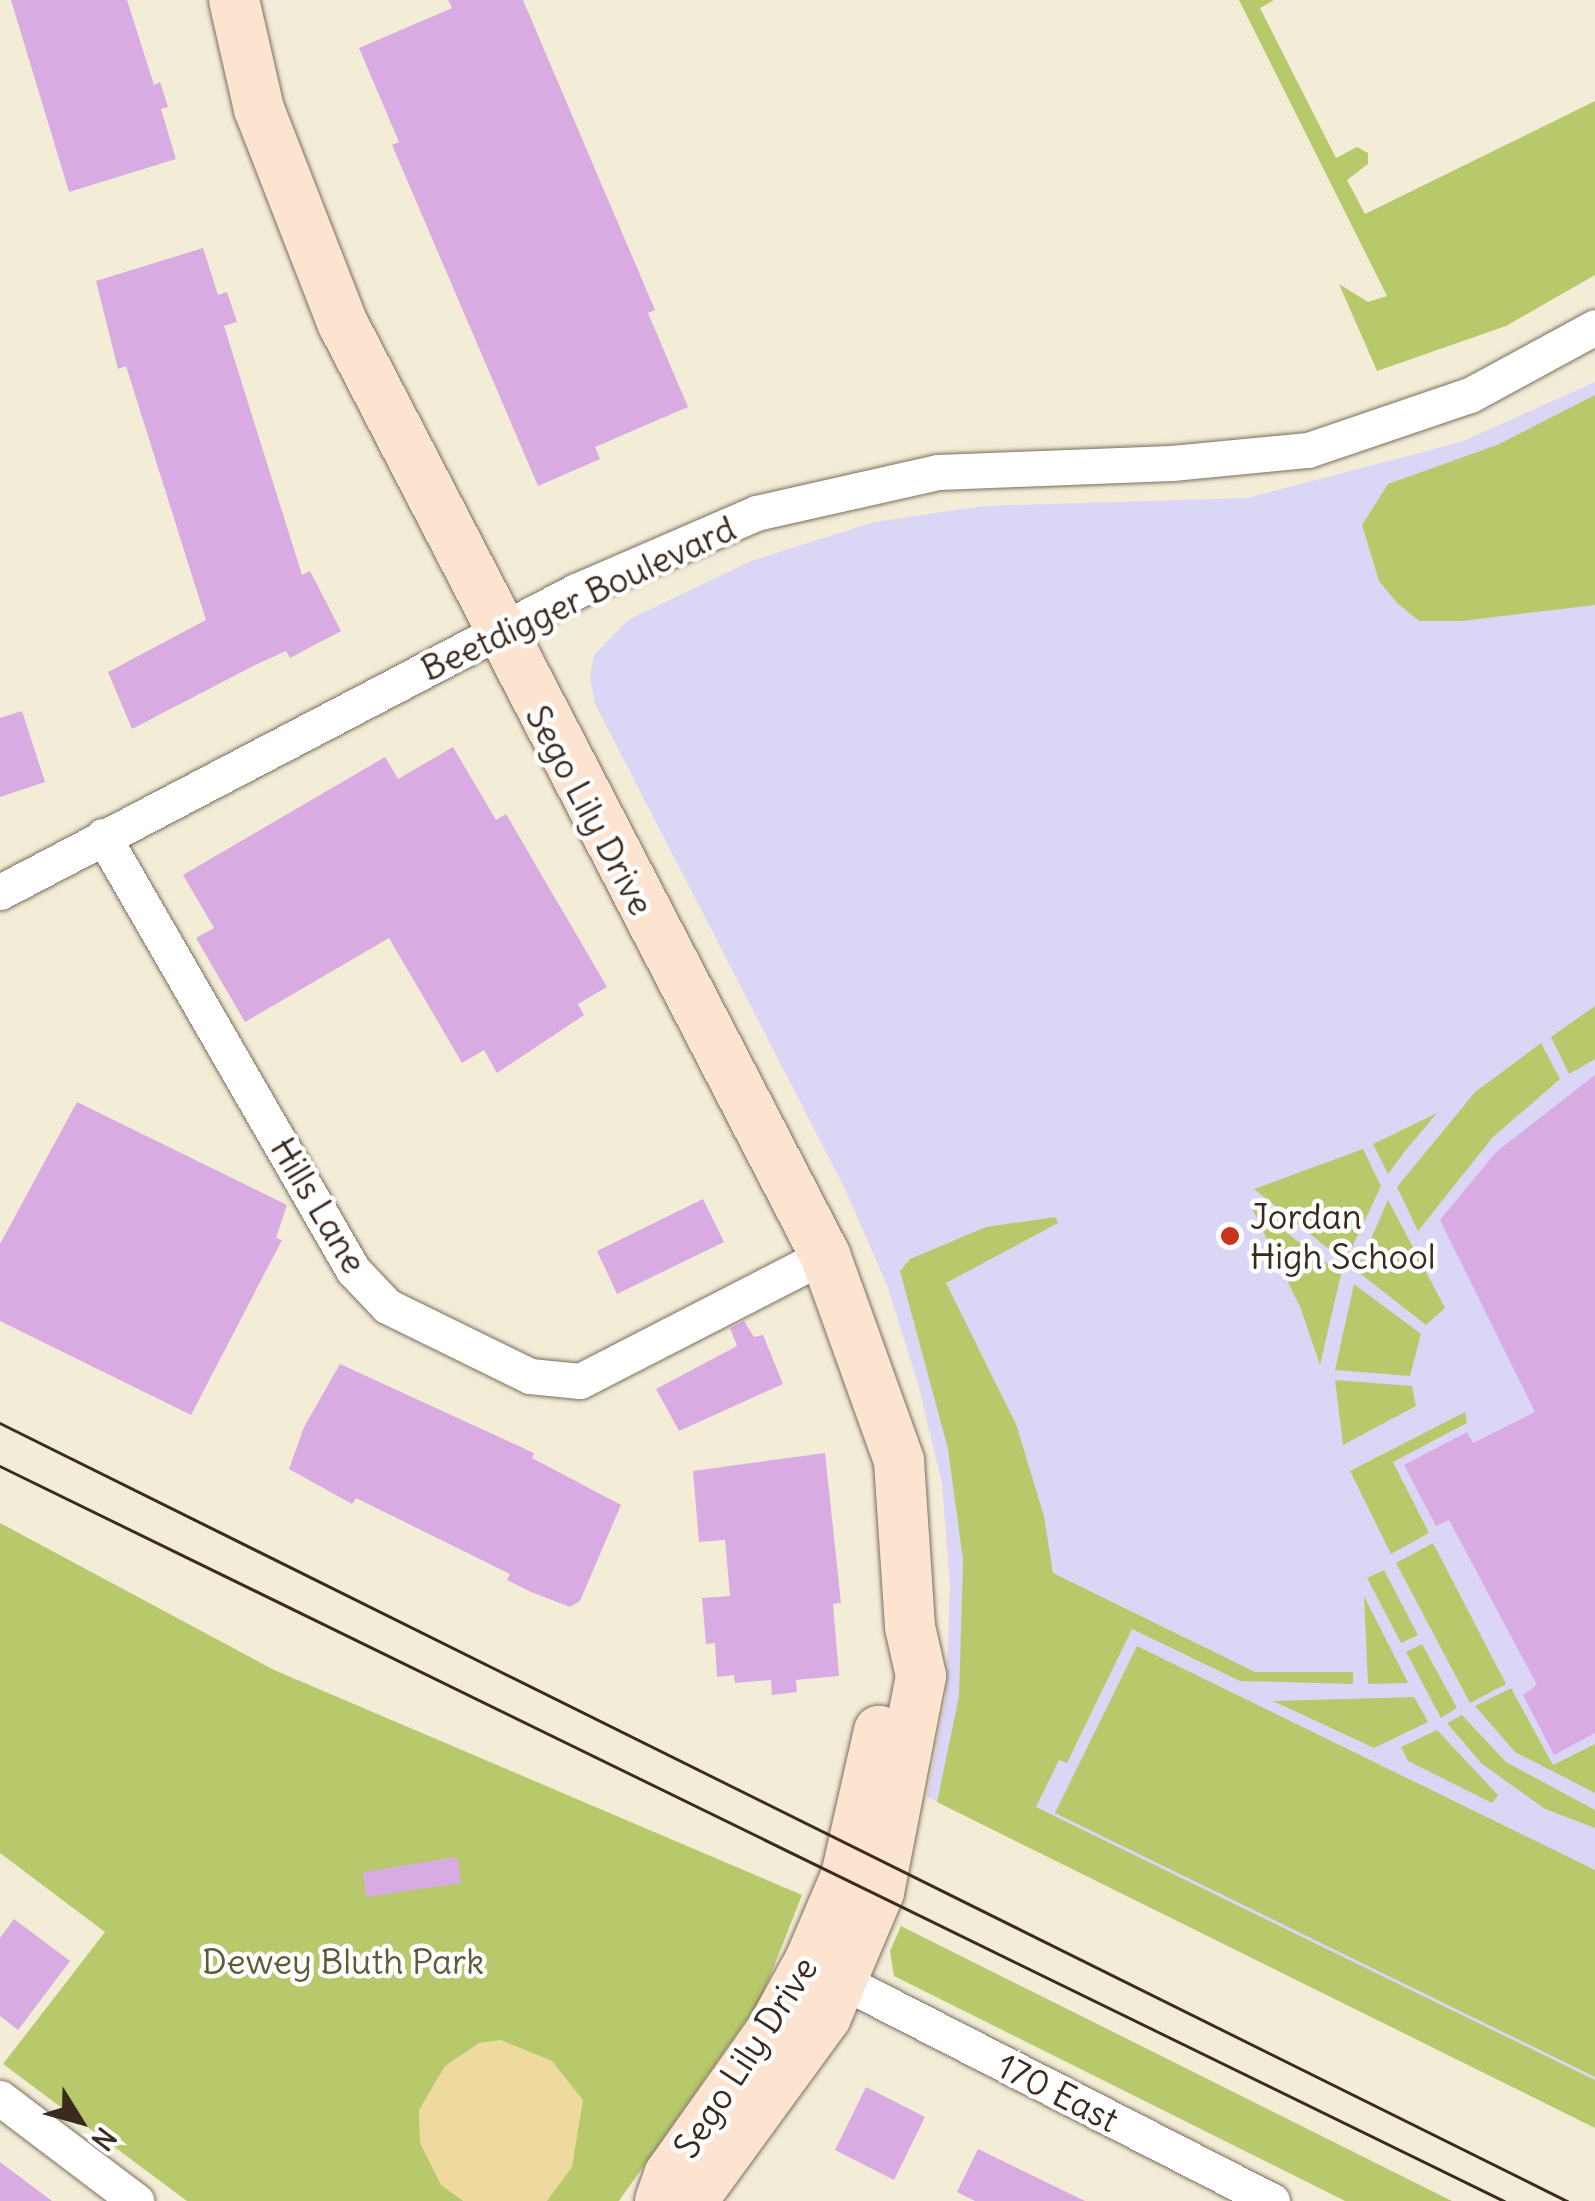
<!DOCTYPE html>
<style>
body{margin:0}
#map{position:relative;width:1595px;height:2201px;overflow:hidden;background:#f3edd8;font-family:Delius,sans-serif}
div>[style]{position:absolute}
.built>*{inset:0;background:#dcd6f6}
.green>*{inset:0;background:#b8c96c}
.sand>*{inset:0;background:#eeda9e}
.building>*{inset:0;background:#d8ace2}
.roads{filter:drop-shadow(0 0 2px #7b6e5f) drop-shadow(0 0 2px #7b6e5f)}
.minor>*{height:35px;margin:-17.5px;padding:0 17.5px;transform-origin:17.5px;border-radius:17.5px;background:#fff}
.secondary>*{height:50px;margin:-25px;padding:0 25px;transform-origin:25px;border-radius:25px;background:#fde4d1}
.tram>*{height:2.5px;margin:-1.25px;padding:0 1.25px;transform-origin:1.25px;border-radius:1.25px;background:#3b2a1e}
.dots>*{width:28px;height:28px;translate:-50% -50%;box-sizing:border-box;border:5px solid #fff;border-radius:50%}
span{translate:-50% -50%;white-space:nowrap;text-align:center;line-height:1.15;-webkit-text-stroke:9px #fff;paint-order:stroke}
.street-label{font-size:35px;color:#3b2a1e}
.poi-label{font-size:35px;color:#3b2a1e}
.left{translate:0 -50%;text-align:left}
.park-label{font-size:35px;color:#605a35}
.north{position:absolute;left:30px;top:2071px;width:100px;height:100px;-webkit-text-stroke:8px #fff;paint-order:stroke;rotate:127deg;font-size:28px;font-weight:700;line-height:40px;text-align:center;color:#3b2a1e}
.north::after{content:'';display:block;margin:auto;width:35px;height:45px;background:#3b2a1e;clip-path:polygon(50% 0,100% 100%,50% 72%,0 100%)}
</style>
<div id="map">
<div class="built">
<i style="clip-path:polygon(1595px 382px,1595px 2123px,927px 1797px,946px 1696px,950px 1586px,942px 1483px,918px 1384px,887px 1285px,844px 1187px,595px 704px,590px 678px,594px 655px,628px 620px,751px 561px,874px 522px,983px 506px,1247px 498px,1461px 442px)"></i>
</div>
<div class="green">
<i style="clip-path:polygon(1239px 0,1274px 0,1260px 8px,1336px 158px,1357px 147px,1368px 153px,1368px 164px,1347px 180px,1365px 214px,1595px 101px,1595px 275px,1506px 326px,1377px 371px,1339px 284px,1368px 302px,1387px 296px)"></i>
<i style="clip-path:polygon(1595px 395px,1595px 605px,1461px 621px,1419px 621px,1397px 603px,1379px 581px,1362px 525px,1388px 484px,1497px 445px)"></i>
<i style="clip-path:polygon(1595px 1006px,1595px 1059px,1569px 1074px,1551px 1037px)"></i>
<i style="clip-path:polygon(1541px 1043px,1560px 1079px,1493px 1137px,1418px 1231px,1397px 1187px,1475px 1092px)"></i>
<i style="clip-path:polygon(1437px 1113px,1405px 1151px,1388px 1174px,1373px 1144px)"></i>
<i style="clip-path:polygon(1363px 1149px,1381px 1186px,1345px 1262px,1254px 1189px)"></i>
<i style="clip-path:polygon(1388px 1200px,1445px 1308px,1426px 1325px,1357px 1271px)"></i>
<i style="clip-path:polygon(1251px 1206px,1341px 1274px,1320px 1365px,1301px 1309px)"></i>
<i style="clip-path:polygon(1055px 1217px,1058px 1223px,946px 1283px,1016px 1424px,1044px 1516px,1053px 1573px,1255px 1672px,1353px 1672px,1353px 1684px,1240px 1681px,1132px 1629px,1067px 1763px,1059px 1760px,1036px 1807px,1595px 2080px,1595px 2128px,937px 1802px,959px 1696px,963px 1560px,948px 1449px,900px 1271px,910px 1259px,986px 1227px)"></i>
<i style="clip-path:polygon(1354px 1284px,1421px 1334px,1410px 1376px,1335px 1370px)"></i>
<i style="clip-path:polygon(1335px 1380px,1412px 1386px,1416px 1406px,1343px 1445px)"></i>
<i style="clip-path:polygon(1465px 1412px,1467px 1423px,1393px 1462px,1429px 1533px,1391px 1554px,1350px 1471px)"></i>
<i style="clip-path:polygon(0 1523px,274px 1670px,802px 1895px,761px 1999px,619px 2201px,187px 2201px,3px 2064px,105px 1932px,0 1853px)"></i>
<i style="clip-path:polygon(1433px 1543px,1506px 1684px,1470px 1703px,1396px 1563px)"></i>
<i style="clip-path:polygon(1384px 1570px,1418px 1635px,1401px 1643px,1367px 1578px)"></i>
<i style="clip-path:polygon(1364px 1596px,1408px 1683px,1368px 1684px)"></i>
<i style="clip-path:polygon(1422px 1644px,1457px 1708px,1441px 1718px,1406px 1652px)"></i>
<i style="clip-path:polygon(1137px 1646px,1595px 1870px,1595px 2077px,1055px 1813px)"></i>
<i style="clip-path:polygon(1511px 1688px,1553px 1765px,1595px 1744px,1595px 1793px,1515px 1752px,1475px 1706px)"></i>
<i style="clip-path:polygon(1414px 1697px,1428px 1722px,1374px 1748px,1273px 1701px)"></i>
<i style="clip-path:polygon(1462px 1715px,1506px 1762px,1595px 1810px,1595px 1828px,1545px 1809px,1482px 1764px,1447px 1723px)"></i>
<i style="clip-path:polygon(1437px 1730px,1498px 1795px,1492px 1803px,1408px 1761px,1401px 1747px)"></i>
<i style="clip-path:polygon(901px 1926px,1452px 2201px,1345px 2201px,894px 1976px,890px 1951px)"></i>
</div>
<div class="sand">
<i style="clip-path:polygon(501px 2040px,552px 2061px,583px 2100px,572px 2167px,547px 2201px,463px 2201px,441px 2185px,420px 2143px,419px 2110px,445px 2066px,479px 2043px)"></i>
</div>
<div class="building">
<i style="clip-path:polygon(11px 0,127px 0,154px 85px,160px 82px,168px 107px,161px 109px,176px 159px,69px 192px)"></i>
<i style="clip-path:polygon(448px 0,523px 0,655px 310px,648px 313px,688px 407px,595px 447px,600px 459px,538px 486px,392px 145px,399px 142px,359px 48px,452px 8px)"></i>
<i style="clip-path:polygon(203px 248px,218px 295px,227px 292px,237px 322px,224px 326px,302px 575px,310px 571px,341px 631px,290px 658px,286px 651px,255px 665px,132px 729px,108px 672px,206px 620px,126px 366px,118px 369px,96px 281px)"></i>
<i style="clip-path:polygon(22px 711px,45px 782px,0 797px,0 718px)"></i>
<i style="clip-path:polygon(453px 747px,496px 820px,506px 814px,607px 987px,578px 1004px,584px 1015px,497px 1073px,484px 1050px,462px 1063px,389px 938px,245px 1022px,196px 938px,214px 928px,183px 875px,385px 757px,398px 779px)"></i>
<i style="clip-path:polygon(1595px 1075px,1595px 1733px,1554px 1755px,1523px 1695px,1537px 1685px,1449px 1520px,1436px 1526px,1404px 1465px,1467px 1432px,1473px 1443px,1535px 1412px,1440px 1220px,1496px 1152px)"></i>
<i style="clip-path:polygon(77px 1102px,287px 1205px,276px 1238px,282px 1240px,191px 1415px,0 1321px,0 1244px)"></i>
<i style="clip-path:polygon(703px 1199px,724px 1242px,617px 1294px,597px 1251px)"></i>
<i style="clip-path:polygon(744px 1321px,754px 1337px,763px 1335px,783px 1384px,679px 1431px,656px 1389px,737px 1346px,730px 1328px)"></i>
<i style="clip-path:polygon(340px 1364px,534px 1453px,532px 1458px,621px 1505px,580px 1601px,570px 1607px,531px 1592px,507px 1580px,510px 1574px,356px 1498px,352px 1504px,289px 1469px,304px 1427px)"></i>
<i style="clip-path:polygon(825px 1453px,841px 1603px,833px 1604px,839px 1676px,796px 1680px,797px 1692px,772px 1695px,771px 1680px,735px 1683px,734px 1675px,717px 1677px,715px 1643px,706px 1644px,702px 1598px,730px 1596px,725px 1540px,699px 1542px,693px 1471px)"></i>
<i style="clip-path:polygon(457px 1857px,461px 1883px,366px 1897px,363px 1872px)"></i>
<i style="clip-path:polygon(14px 1919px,70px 1961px,18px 2030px,0 2016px,0 1938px)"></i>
<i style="clip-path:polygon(866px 2087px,925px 2117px,894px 2180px,835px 2150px)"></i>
<i style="clip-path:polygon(978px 2149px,1085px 2201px,975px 2201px,957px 2192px)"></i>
<i style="clip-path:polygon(0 2162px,52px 2201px,0 2201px)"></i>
</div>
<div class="roads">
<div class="minor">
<i style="left:103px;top:836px;width:501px;rotate:60.06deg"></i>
<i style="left:353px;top:1270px;width:50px;rotate:46.6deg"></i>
<i style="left:387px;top:1306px;width:159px;rotate:26.1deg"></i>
<i style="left:530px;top:1376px;width:50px;rotate:5.7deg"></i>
<i style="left:580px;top:1381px;width:276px;rotate:-27.2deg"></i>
<i style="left:0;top:892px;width:650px;rotate:-27.59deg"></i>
<i style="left:576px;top:591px;width:196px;rotate:-23.4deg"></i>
<i style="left:756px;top:513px;width:187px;rotate:-12.7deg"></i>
<i style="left:938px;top:472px;width:234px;rotate:-2.2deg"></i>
<i style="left:1172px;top:463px;width:137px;rotate:-5.5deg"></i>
<i style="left:1308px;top:450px;width:171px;rotate:-18.8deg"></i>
<i style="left:1470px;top:395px;width:142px;rotate:-28.5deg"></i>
<i style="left:844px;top:1982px;width:481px;rotate:27.1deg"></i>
<i style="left:0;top:2098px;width:171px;rotate:37.1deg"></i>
</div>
<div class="secondary">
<i style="left:234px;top:0;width:112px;rotate:77.1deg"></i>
<i style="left:259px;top:109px;width:229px;rotate:68.7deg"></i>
<i style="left:342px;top:322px;width:1051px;rotate:62.63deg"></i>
<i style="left:825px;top:1255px;width:219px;rotate:70.2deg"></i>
<i style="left:899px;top:1461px;width:166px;rotate:86.2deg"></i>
<i style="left:910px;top:1627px;width:50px;rotate:77.3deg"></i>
<i style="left:921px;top:1676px;width:220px;rotate:101deg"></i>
<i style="left:879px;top:1892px;width:136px;rotate:113deg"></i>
<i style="left:826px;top:2017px;width:228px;rotate:126.1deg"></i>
<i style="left:660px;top:2201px;width:28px;rotate:-71deg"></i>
<i style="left:669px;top:2175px;width:176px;rotate:-54.7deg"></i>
<i style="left:771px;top:2031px;width:81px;rotate:-61.2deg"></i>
<i style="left:810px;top:1960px;width:91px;rotate:-66.8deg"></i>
<i style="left:846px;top:1876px;width:149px;rotate:-77.2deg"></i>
</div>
</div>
<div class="tram">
<i style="left:0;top:1423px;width:1750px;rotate:26.4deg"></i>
<i style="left:0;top:1466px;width:1674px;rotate:26.04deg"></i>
</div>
<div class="dots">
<i style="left:1230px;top:1236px;background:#c8321e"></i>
</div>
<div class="street-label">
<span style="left:578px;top:598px;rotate:-25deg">Beetdigger Boulevard</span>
<span style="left:590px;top:810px;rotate:62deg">Sego Lily Drive</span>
<span style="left:319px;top:1205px;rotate:59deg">Hills Lane</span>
<span style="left:745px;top:2057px;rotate:-57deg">Sego Lily Drive</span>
<span style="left:1058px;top:2092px;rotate:27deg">170 East</span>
</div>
<div class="poi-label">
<span class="left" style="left:1250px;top:1236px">Jordan<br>High School</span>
</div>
<div class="park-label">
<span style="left:343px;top:1961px">Dewey Bluth Park</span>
</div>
<div class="north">N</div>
</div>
